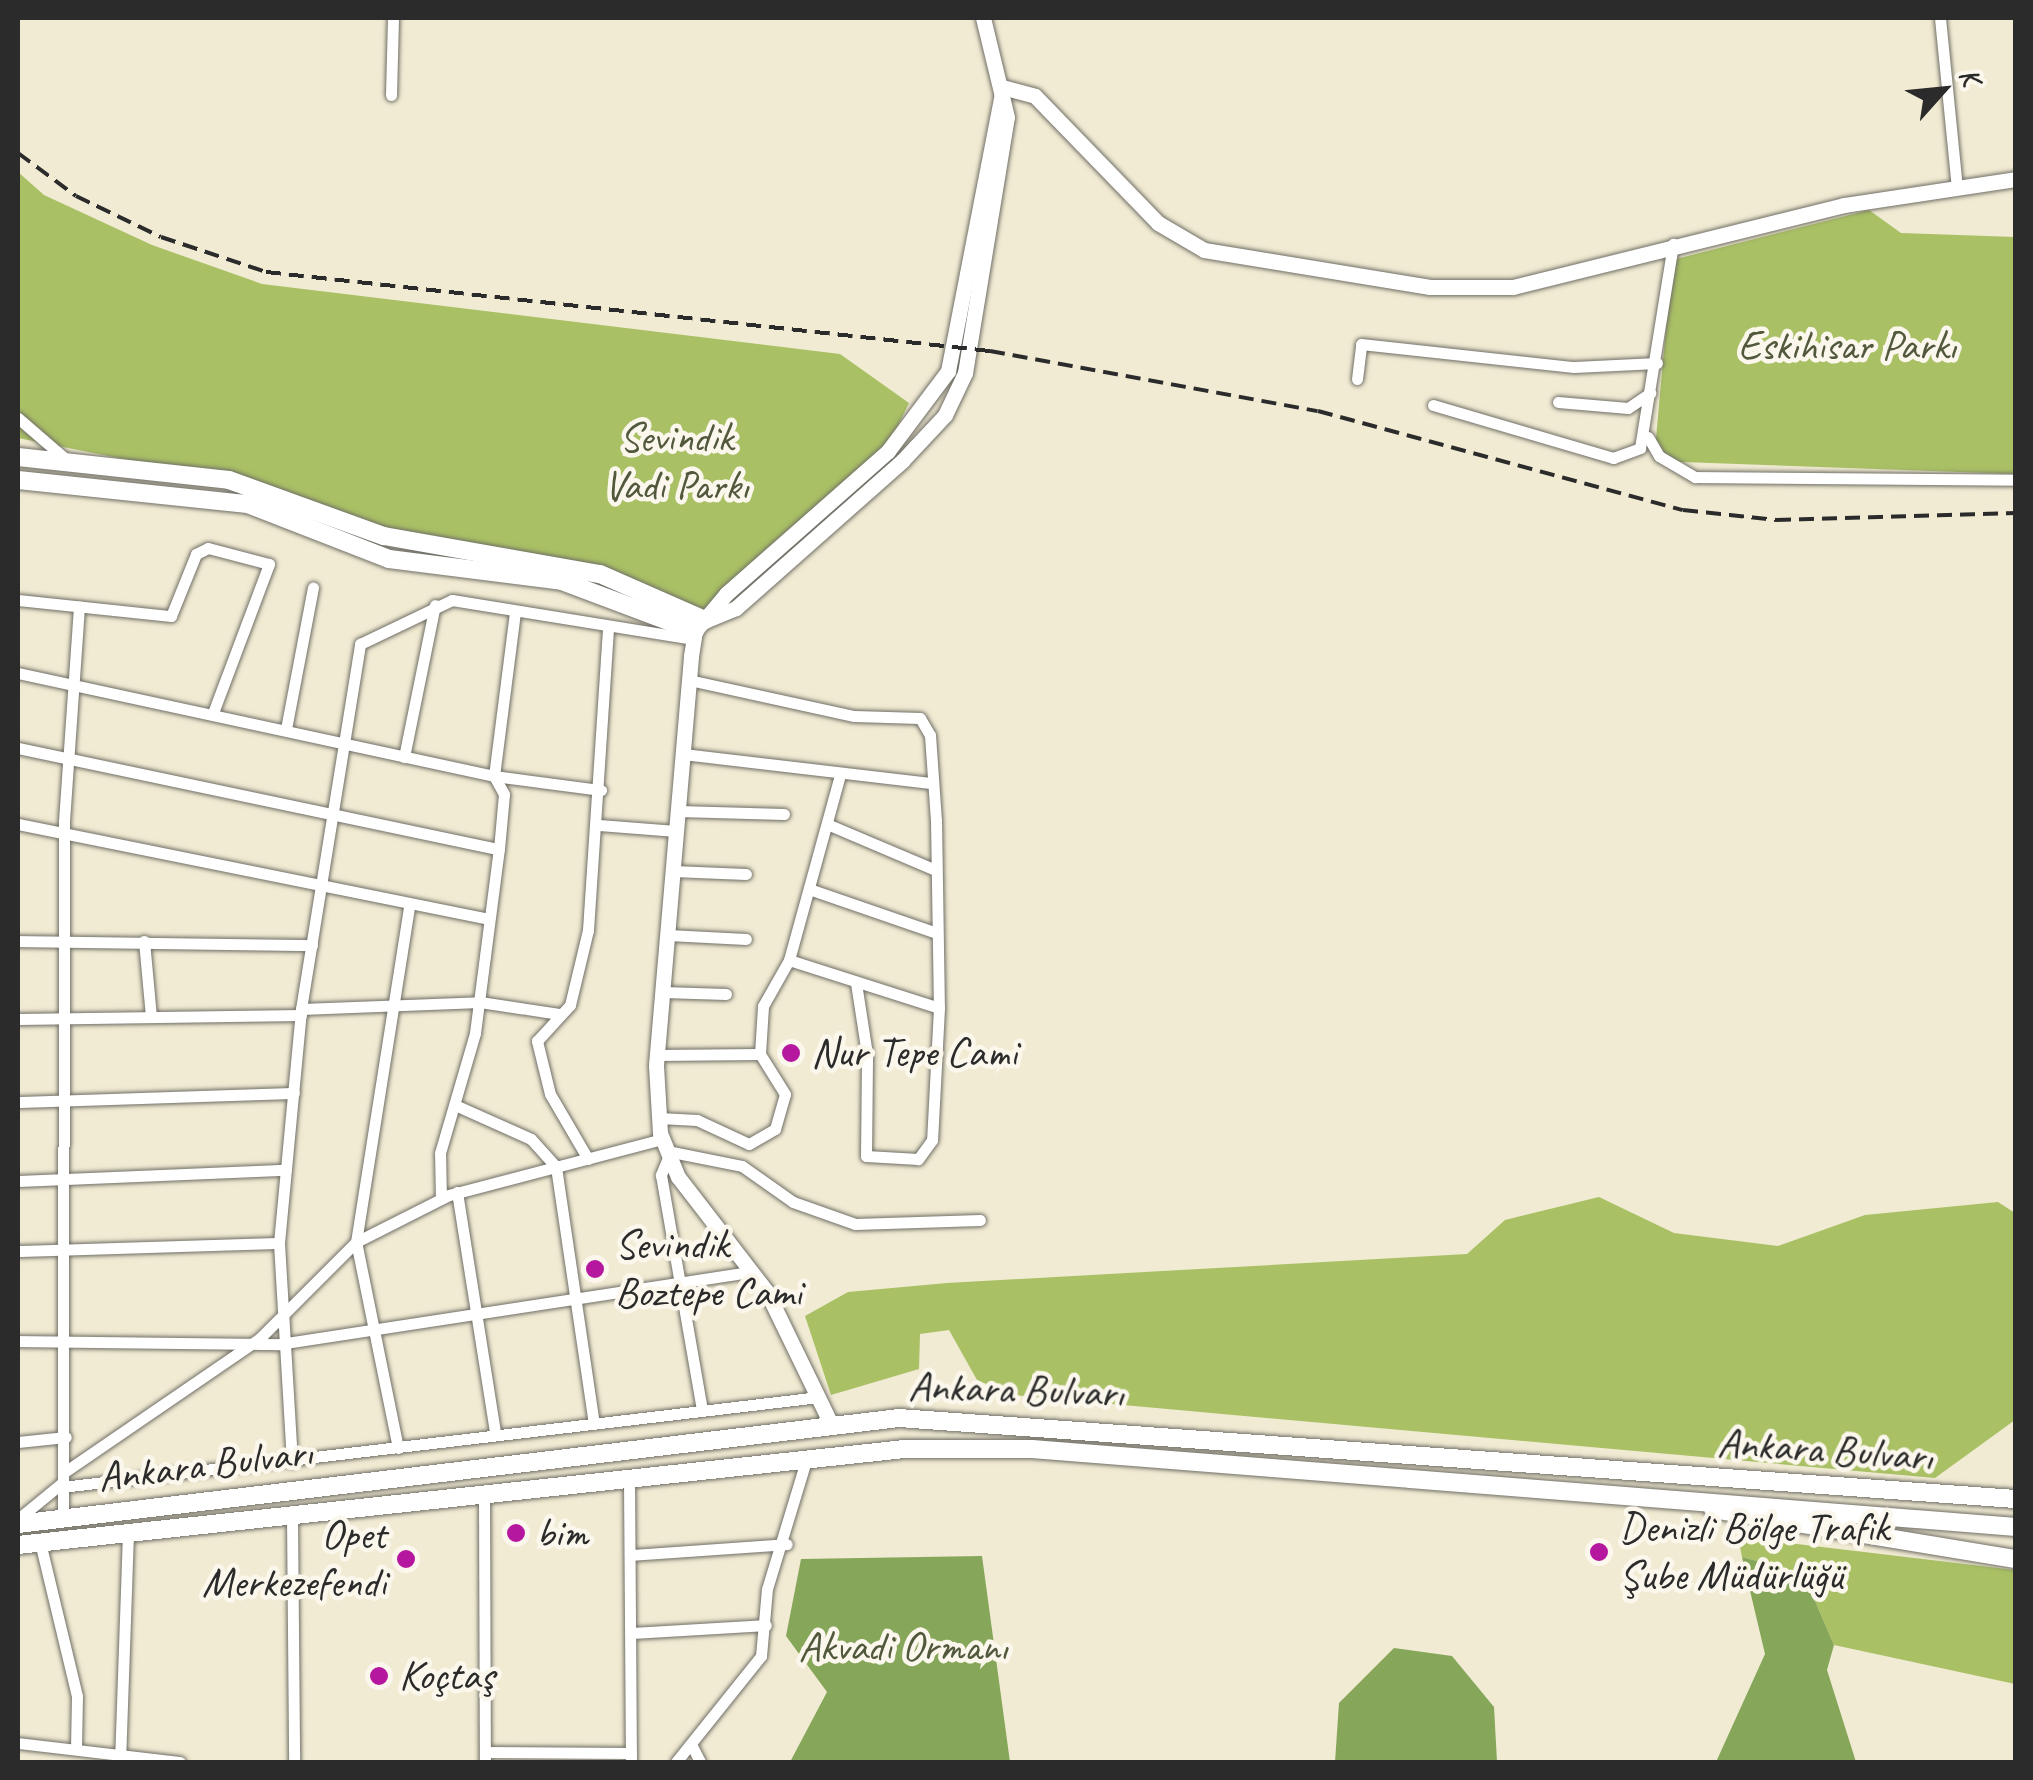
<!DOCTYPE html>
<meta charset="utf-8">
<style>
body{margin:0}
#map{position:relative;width:2033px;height:1780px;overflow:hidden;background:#f1ebd3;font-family:Caveat,sans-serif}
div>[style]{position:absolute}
.green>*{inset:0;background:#a9c065}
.forest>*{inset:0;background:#86a65a}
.roads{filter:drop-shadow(0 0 2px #706e66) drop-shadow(0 0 2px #706e66)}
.minor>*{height:11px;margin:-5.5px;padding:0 5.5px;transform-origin:5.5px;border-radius:5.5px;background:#fff}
.tertiary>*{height:15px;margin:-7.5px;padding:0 7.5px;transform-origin:7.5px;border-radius:7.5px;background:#fff}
.secondary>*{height:18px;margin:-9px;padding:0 9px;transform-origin:9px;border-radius:9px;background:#fff}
.primary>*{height:18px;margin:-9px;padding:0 9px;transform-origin:9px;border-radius:9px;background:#fff}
.rail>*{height:4px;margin-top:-2px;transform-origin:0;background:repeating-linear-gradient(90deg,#2b2b2b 0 15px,transparent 0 23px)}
.dots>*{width:28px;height:28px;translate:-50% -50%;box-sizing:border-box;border:5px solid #fbf7ec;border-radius:50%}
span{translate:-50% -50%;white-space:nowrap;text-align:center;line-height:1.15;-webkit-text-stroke:9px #fbf7ec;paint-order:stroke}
.park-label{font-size:42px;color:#51583c}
.poi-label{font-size:42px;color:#2b2b2b}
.left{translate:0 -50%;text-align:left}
.right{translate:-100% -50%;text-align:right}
.street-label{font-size:42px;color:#2b2b2b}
.frame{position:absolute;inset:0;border:20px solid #2b2b2b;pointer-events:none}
.north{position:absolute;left:1893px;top:40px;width:100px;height:100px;-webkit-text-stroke:8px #fbf7ec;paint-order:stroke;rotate:63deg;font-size:28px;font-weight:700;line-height:40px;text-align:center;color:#2b2b2b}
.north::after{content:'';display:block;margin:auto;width:35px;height:45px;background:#2b2b2b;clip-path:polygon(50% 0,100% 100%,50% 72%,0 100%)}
</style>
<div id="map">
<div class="green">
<i style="clip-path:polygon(18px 172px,44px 195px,152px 245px,262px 284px,840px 354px,909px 403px,883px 456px,705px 620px,650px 593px,430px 542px,229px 480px,18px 438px)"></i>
<i style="clip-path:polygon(1869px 210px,1901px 233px,2015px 237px,2015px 474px,1654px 461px,1672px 260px)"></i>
<i style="clip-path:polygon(1599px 1197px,1674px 1233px,1778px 1246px,1865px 1215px,1998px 1202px,2015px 1213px,2015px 1420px,1935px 1478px,1012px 1395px,977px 1380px,949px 1330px,920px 1334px,919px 1369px,831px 1395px,805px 1316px,848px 1292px,947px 1283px,1467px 1254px,1505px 1220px)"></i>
<i style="clip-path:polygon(1738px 1537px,2015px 1570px,2015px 1684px,1834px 1645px,1812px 1594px,1772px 1565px,1742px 1557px)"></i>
</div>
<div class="forest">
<i style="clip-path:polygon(982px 1556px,1010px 1762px,790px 1762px,827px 1692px,786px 1636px,801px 1559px)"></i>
<i style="clip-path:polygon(1742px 1557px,1772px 1565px,1812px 1594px,1834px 1645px,1827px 1670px,1856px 1762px,1716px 1762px,1765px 1654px)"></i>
<i style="clip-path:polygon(1394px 1648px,1452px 1656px,1494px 1707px,1497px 1762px,1335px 1762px,1339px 1703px)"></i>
</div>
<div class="roads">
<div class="minor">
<i style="left:1940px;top:18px;width:171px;rotate:84.3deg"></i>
<i style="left:391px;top:95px;width:77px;rotate:-88.5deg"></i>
<i style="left:1357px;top:379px;width:35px;rotate:-83deg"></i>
<i style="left:1361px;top:344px;width:214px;rotate:6.2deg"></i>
<i style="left:1574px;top:367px;width:83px;rotate:-2.8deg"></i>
<i style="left:1558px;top:402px;width:70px;rotate:4.9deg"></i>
<i style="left:1628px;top:408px;width:27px;rotate:-34deg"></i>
<i style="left:1433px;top:405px;width:188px;rotate:16.4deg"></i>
<i style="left:1613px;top:458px;width:29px;rotate:-20deg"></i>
<i style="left:1640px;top:448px;width:207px;rotate:-80.8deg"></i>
<i style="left:18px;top:418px;width:67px;rotate:40.8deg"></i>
<i style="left:1648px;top:437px;width:22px;rotate:60deg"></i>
<i style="left:1659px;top:456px;width:42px;rotate:30.3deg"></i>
<i style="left:1695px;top:477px;width:321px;rotate:0.5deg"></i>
<i style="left:18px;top:600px;width:154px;rotate:6deg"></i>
<i style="left:171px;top:616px;width:67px;rotate:-68deg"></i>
<i style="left:196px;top:554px;width:13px;rotate:-27deg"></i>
<i style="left:208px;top:548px;width:63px;rotate:14.7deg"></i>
<i style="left:269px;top:564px;width:156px;rotate:110.6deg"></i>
<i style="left:18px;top:673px;width:487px;rotate:12.2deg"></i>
<i style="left:494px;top:776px;width:108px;rotate:7.5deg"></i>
<i style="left:689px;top:680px;width:169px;rotate:12.3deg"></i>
<i style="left:854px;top:716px;width:66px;rotate:1.7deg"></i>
<i style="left:920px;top:718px;width:20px;rotate:60deg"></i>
<i style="left:930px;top:735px;width:85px;rotate:86deg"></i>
<i style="left:936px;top:820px;width:188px;rotate:89.1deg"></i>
<i style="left:286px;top:729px;width:144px;rotate:-79.2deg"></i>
<i style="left:18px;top:748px;width:491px;rotate:11.9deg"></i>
<i style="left:683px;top:754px;width:249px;rotate:6.7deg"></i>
<i style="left:404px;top:757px;width:155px;rotate:-78.5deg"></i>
<i style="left:678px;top:811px;width:106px;rotate:1.6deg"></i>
<i style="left:18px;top:824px;width:480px;rotate:11.4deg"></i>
<i style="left:827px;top:824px;width:115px;rotate:23deg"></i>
<i style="left:599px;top:825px;width:77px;rotate:4.5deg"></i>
<i style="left:673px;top:871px;width:73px;rotate:2.4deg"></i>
<i style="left:809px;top:889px;width:135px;rotate:19deg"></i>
<i style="left:668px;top:935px;width:78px;rotate:2.9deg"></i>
<i style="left:18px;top:941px;width:294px;rotate:0.8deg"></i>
<i style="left:144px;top:941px;width:75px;rotate:84.7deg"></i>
<i style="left:789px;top:960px;width:157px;rotate:17.7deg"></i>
<i style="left:939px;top:1008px;width:132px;rotate:93deg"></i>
<i style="left:932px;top:1140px;width:24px;rotate:126deg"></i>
<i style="left:918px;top:1159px;width:52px;rotate:-176.7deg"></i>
<i style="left:866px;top:1156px;width:102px;rotate:-89.4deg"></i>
<i style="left:867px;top:1054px;width:72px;rotate:-98.8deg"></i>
<i style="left:663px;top:992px;width:63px;rotate:1.8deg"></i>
<i style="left:301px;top:1009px;width:179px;rotate:-2.2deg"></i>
<i style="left:480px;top:1002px;width:80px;rotate:8.6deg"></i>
<i style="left:18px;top:1019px;width:283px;rotate:-0.8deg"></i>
<i style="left:657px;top:1055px;width:103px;rotate:-0.6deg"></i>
<i style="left:18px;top:1102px;width:276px;rotate:-1.9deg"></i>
<i style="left:455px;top:1105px;width:83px;rotate:24.1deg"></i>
<i style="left:531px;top:1139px;width:38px;rotate:48deg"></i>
<i style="left:556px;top:1167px;width:255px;rotate:81.6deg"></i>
<i style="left:659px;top:1118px;width:38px;rotate:3deg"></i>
<i style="left:697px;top:1120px;width:57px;rotate:24.8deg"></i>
<i style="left:749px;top:1144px;width:30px;rotate:-30deg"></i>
<i style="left:775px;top:1129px;width:36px;rotate:-74deg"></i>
<i style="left:785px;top:1094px;width:47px;rotate:-122deg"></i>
<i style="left:760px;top:1054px;width:48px;rotate:-86.4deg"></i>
<i style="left:763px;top:1006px;width:53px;rotate:-60.5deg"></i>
<i style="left:789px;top:960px;width:192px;rotate:-74.6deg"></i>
<i style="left:667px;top:1151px;width:76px;rotate:11.3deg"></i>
<i style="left:742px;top:1166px;width:62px;rotate:35.2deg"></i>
<i style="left:793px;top:1202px;width:66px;rotate:19.5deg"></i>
<i style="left:855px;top:1224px;width:125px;rotate:-1.8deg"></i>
<i style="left:669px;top:1155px;width:22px;rotate:112deg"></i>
<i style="left:661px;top:1175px;width:239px;rotate:80.1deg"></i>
<i style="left:588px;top:1159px;width:75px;rotate:-120.3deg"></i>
<i style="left:550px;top:1094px;width:55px;rotate:-103.8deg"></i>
<i style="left:537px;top:1041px;width:49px;rotate:-47.5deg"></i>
<i style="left:570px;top:1005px;width:77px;rotate:-76.5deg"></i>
<i style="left:588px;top:930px;width:301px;rotate:-86.2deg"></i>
<i style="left:18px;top:1181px;width:268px;rotate:-2.4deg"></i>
<i style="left:457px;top:1192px;width:243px;rotate:81deg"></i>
<i style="left:441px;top:1199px;width:46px;rotate:-91.2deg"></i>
<i style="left:440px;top:1153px;width:125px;rotate:-73.7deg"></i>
<i style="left:475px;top:1033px;width:186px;rotate:-82.6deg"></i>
<i style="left:499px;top:849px;width:55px;rotate:-84.8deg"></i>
<i style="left:504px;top:794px;width:21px;rotate:-119deg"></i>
<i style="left:494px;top:776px;width:164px;rotate:-82.7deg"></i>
<i style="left:18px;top:1251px;width:261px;rotate:-1.8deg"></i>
<i style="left:18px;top:1341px;width:261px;rotate:0.7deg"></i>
<i style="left:279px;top:1344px;width:477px;rotate:-8.7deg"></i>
<i style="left:18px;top:1442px;width:48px;rotate:-5.9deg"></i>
<i style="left:398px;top:1448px;width:210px;rotate:-101.5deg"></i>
<i style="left:356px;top:1242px;width:340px;rotate:-81deg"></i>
<i style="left:292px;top:1462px;width:219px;rotate:-93.4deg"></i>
<i style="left:279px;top:1243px;width:235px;rotate:-84.6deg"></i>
<i style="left:301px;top:1009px;width:370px;rotate:-80.8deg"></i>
<i style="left:360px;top:644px;width:102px;rotate:-25.6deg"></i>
<i style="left:452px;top:600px;width:245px;rotate:9.2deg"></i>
<i style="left:63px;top:1473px;width:239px;rotate:-34.4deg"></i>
<i style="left:260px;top:1338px;width:136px;rotate:-45deg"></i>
<i style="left:356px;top:1242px;width:104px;rotate:-26.8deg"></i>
<i style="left:449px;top:1195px;width:220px;rotate:-14.7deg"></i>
<i style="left:629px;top:1479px;width:283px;rotate:89.6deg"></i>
<i style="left:62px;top:1487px;width:762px;rotate:-6.78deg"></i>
<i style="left:484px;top:1497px;width:265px;rotate:89.8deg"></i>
<i style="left:292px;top:1516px;width:246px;rotate:89.5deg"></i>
<i style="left:63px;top:1518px;width:697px;rotate:-89.92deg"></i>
<i style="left:64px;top:821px;width:215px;rotate:-86deg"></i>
<i style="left:18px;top:1519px;width:58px;rotate:-39.4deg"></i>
<i style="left:40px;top:1542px;width:158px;rotate:76.5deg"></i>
<i style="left:77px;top:1696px;width:52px;rotate:91.1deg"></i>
<i style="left:631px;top:1555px;width:156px;rotate:-4deg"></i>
<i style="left:633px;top:1633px;width:133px;rotate:-3.4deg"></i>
<i style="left:18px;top:1743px;width:163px;rotate:6.7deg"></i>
<i style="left:692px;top:1746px;width:18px;rotate:63deg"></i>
<i style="left:485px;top:1752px;width:146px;rotate:0.4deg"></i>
<i style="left:120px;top:1762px;width:229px;rotate:-88deg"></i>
<i style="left:676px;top:1762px;width:136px;rotate:-51.3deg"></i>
<i style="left:761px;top:1656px;width:67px;rotate:-84.9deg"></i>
<i style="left:767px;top:1589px;width:138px;rotate:-73.1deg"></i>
</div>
<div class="tertiary">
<i style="left:1002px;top:87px;width:34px;rotate:15deg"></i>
<i style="left:1035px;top:96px;width:177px;rotate:45.9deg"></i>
<i style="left:1158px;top:223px;width:53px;rotate:30.4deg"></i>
<i style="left:1204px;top:250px;width:229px;rotate:9.3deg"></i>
<i style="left:1430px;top:287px;width:83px"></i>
<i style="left:1513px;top:287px;width:341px;rotate:-13.9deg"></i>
<i style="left:1844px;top:205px;width:174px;rotate:-8.6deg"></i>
<i style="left:709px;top:619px;width:29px;rotate:-22deg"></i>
<i style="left:736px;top:608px;width:222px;rotate:-41.5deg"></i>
<i style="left:902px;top:461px;width:63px;rotate:-46.9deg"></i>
<i style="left:945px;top:415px;width:47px;rotate:-64.5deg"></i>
<i style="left:965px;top:373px;width:259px;rotate:-80.7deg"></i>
<i style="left:1007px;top:117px;width:102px;rotate:-103.6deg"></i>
<i style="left:831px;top:1424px;width:147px;rotate:-115.9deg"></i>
<i style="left:767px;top:1292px;width:145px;rotate:-127.7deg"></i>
<i style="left:678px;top:1177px;width:48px;rotate:-112.2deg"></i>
<i style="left:660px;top:1133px;width:68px;rotate:-93.4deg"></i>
<i style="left:656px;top:1065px;width:410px;rotate:-85.1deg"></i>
<i style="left:691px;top:656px;width:25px;rotate:-81deg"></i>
<i style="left:695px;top:631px;width:48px;rotate:-50deg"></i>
<i style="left:726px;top:594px;width:216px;rotate:-41.4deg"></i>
<i style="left:888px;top:451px;width:100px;rotate:-53.1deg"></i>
<i style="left:948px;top:371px;width:287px;rotate:-79deg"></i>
</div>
<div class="secondary">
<i style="left:18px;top:457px;width:212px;rotate:6.2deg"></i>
<i style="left:229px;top:480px;width:165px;rotate:19.9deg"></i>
<i style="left:384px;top:536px;width:219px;rotate:10deg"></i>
<i style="left:600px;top:574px;width:115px;rotate:23.7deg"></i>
<i style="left:18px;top:480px;width:231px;rotate:6deg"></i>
<i style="left:248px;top:504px;width:151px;rotate:21.3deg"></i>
<i style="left:389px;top:559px;width:174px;rotate:7.2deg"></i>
<i style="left:562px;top:581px;width:142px;rotate:20.6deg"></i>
<i style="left:1713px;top:1509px;width:307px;rotate:9.4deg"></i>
</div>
<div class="primary">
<i style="left:18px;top:1524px;width:887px;rotate:-6.86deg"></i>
<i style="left:899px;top:1418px;width:1120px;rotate:4.15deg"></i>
<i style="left:18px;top:1545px;width:892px;rotate:-6.18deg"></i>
<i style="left:905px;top:1449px;width:127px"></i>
<i style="left:1032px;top:1449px;width:987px;rotate:4.53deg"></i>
</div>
</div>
<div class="rail">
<i style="left:18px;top:153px;width:72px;rotate:36.6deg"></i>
<i style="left:76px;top:196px;width:94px;rotate:25.8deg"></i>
<i style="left:161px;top:237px;width:111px;rotate:18.4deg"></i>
<i style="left:266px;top:272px;width:728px;rotate:6.23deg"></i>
<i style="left:990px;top:351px;width:333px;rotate:10.4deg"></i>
<i style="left:1318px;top:411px;width:378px;rotate:15.2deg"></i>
<i style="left:1683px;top:510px;width:94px;rotate:6.1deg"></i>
<i style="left:1776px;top:520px;width:240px;rotate:-1.7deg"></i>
</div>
<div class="dots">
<i style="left:791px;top:1053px;background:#b5179e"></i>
<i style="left:595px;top:1269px;background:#b5179e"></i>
<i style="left:516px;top:1533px;background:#b5179e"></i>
<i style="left:1599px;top:1552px;background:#b5179e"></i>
<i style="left:406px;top:1559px;background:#b5179e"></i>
<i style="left:379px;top:1676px;background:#b5179e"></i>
</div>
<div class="park-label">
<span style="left:1847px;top:346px">Eskihisar Parkı</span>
<span style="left:676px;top:462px">Sevindik<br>Vadi Parkı</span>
<span style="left:903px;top:1647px">Akvadi Ormanı</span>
</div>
<div class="poi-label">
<span class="left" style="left:811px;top:1053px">Nur Tepe Cami</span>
<span class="left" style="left:615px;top:1269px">Sevindik<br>Boztepe Cami</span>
<span class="left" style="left:1619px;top:1552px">Denizli Bölge Trafik<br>Şube Müdürlüğü</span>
<span class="left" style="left:536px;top:1533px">bim</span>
<span class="right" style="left:386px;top:1559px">Opet<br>Merkezefendi</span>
<span class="left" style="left:399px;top:1676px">Koçtaş</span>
</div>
<div class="street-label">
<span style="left:1016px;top:1390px;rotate:2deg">Ankara Bulvarı</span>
<span style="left:1825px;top:1450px;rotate:4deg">Ankara Bulvarı</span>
<span style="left:205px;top:1465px;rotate:-7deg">Ankara Bulvarı</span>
</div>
<div class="frame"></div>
<div class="north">K</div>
</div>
